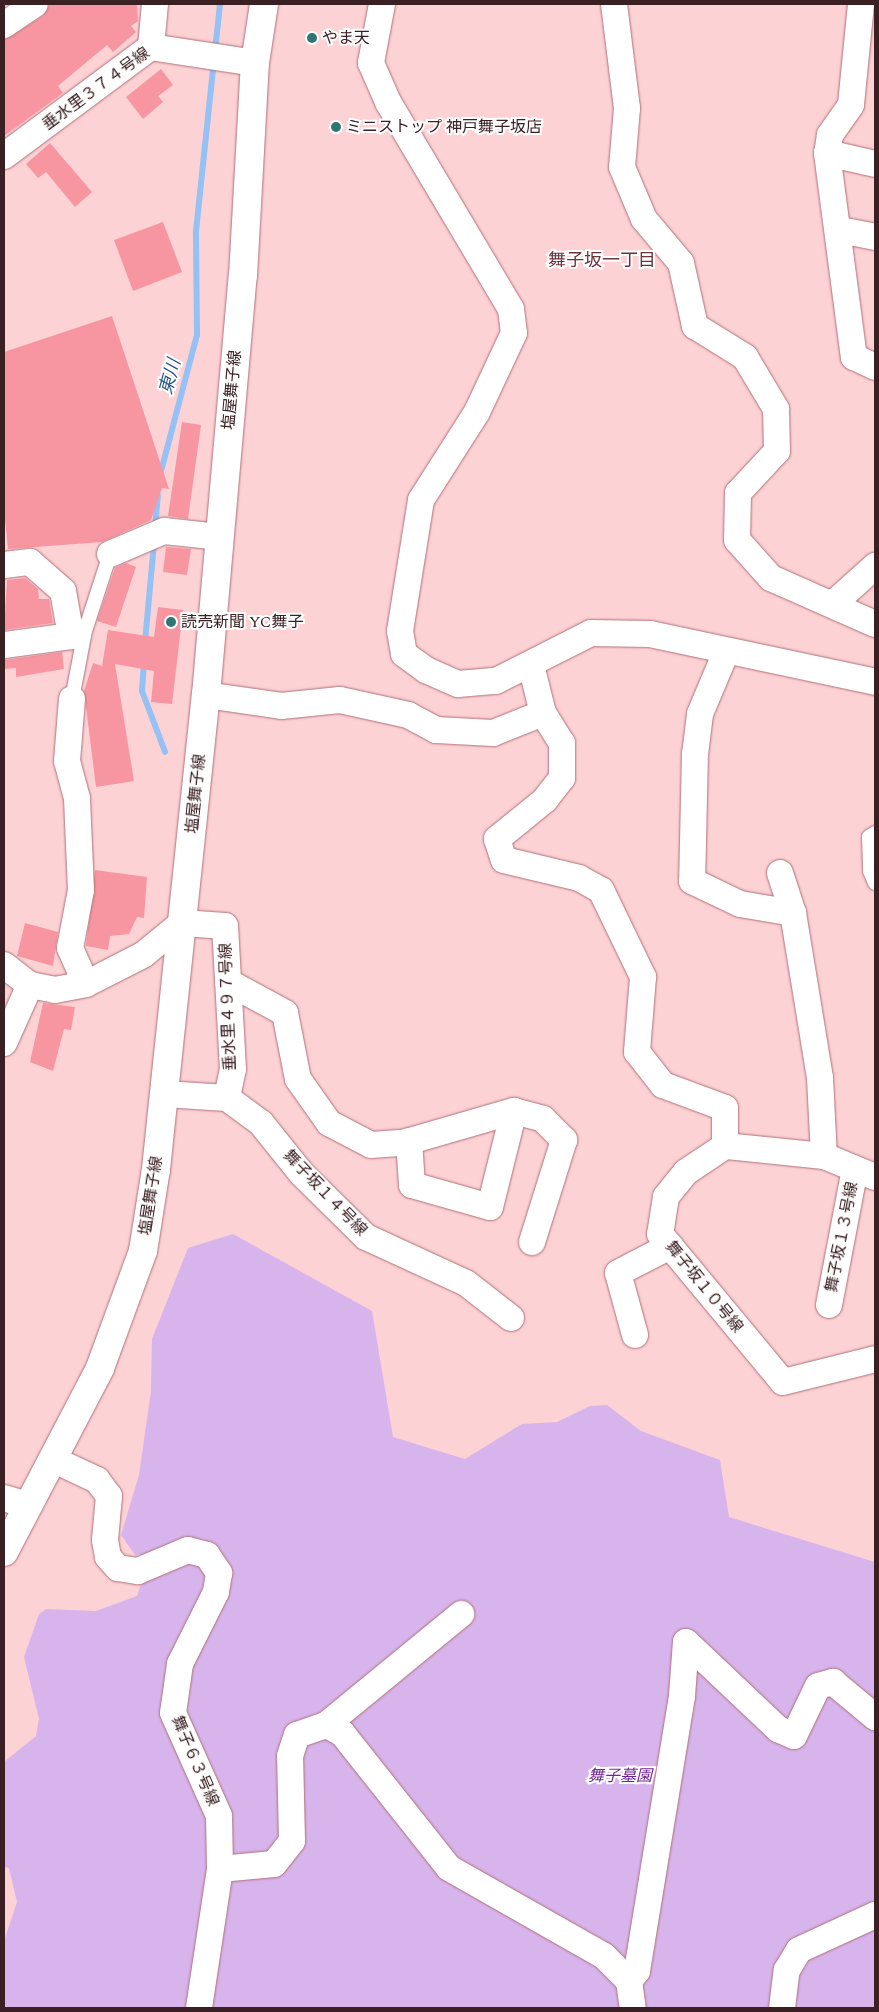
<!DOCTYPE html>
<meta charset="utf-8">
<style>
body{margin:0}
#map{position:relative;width:879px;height:2012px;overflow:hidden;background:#fdd2d5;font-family:Spectral,"Noto Sans JP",serif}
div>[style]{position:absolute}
.green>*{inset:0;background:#d8b4ed}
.stream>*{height:6px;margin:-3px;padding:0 3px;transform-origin:3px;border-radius:3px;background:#95c1f5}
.building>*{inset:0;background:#f796a1}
.roads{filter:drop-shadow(0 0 1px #b07077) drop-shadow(0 0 1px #b07077)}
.service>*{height:14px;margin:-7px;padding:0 7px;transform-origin:7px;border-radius:7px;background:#fff}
.minor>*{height:26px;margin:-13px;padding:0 13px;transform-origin:13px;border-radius:13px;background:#fff}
.tertiary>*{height:28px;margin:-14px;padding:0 14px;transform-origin:14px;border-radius:14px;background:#fff}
.dots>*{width:14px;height:14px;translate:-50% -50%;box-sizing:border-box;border:2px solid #fff;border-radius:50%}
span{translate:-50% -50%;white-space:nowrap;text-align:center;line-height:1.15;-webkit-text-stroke:4px #fff;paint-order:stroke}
.poi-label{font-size:16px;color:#3b2023}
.left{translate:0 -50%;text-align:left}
.street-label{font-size:16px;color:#3b2023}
.park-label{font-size:16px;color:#712594;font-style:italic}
.neighbourhood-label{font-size:18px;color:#6c333b}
.water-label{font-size:18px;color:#25588f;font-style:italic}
.frame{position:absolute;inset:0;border:5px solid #3b2023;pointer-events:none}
</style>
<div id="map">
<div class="green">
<i style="clip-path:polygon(233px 1234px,372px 1311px,393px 1437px,465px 1459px,522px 1424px,557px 1422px,590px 1406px,607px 1405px,641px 1431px,720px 1460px,729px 1517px,875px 1562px,875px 2008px,4px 2008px,4px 1941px,17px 1902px,9px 1868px,4px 1867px,4px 1762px,36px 1736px,39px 1719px,24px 1657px,39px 1614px,46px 1609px,96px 1611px,137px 1596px,151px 1554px,135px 1555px,121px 1535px,139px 1475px,151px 1391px,152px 1339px,188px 1248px)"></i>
</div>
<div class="stream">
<i style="left:215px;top:51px;width:47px;rotate:-83.9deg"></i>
<i style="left:160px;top:475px;width:145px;rotate:-75.2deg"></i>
<i style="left:197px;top:335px;width:104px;rotate:-90.6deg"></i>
<i style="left:196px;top:231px;width:171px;rotate:-84deg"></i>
<i style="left:155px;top:528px;width:33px;rotate:-85deg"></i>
<i style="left:145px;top:642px;width:99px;rotate:-84.8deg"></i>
<i style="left:144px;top:662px;width:29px;rotate:94deg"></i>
<i style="left:142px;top:691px;width:65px;rotate:69.3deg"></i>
</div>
<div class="building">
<i style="clip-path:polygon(50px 4px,137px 4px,138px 21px,131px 26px,136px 32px,113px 52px,107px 45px,58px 86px,63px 93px,4px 136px,4px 40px,43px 16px)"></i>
<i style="clip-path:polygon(161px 69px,173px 85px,158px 96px,163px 102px,143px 119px,126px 97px)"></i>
<i style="clip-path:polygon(50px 143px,92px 192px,75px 207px,46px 172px,38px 178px,26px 164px)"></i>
<i style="clip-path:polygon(163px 222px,182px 272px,133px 291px,114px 240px)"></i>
<i style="clip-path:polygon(112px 316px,169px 489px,162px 488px,151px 520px,102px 542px,8px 549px,4px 510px,4px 352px)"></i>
<i style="clip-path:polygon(182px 422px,201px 425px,188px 519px,168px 516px)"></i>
<i style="clip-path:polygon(166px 547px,191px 549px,187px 575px,163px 572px)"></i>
<i style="clip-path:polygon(126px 563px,136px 567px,116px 627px,97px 621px,115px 568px)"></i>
<i style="clip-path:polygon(25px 578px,38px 589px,39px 599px,49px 599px,53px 623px,4px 630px,7px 580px)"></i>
<i style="clip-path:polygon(158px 607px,183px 610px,172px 704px,151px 702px,154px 671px,115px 664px,134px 781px,96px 787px,84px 691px,93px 663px,102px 666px,108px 630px,154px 637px)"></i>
<i style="clip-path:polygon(62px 652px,64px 669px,16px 677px,16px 668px,4px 669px,4px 660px)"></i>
<i style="clip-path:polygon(95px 870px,147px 877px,144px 918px,137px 917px,129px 934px,110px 936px,108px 950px,86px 946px)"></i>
<i style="clip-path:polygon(25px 923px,58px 932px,53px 966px,17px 956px)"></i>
<i style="clip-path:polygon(43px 1003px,75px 1007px,71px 1030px,64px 1029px,53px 1071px,30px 1062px)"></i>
</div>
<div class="roads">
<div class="service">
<i style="left:72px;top:699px;width:69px;rotate:-79.2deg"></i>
<i style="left:85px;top:631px;width:81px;rotate:-72deg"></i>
<i style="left:875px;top:833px;width:7px;rotate:146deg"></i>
<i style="left:869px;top:837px;width:34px;rotate:88deg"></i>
<i style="left:870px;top:871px;width:13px;rotate:67deg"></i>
</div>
<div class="minor">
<i style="left:382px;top:4px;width:60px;rotate:100.6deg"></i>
<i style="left:371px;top:63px;width:43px;rotate:66.4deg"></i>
<i style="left:388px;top:102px;width:241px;rotate:59.3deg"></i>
<i style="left:511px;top:309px;width:24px;rotate:83deg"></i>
<i style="left:514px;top:333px;width:87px;rotate:115.1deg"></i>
<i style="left:477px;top:412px;width:104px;rotate:122.5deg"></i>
<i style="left:421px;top:500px;width:133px;rotate:99.1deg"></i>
<i style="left:400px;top:631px;width:23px;rotate:80deg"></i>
<i style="left:404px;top:654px;width:27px;rotate:36deg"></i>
<i style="left:426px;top:670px;width:35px;rotate:24deg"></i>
<i style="left:458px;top:684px;width:38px;rotate:-5deg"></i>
<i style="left:496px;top:681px;width:106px;rotate:-26.8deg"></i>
<i style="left:591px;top:633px;width:59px;rotate:1deg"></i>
<i style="left:650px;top:634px;width:230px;rotate:12deg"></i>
<i style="left:614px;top:4px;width:105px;rotate:82.9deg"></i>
<i style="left:627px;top:108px;width:59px;rotate:94.8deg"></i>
<i style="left:622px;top:167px;width:56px;rotate:67.1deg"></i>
<i style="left:644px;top:219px;width:57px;rotate:49.9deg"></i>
<i style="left:681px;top:263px;width:65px;rotate:77.5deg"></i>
<i style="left:695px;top:326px;width:59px;rotate:31.8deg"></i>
<i style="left:745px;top:357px;width:61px;rotate:59.2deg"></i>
<i style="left:776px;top:409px;width:42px;rotate:88.6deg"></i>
<i style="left:777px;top:451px;width:57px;rotate:132.9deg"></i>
<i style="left:738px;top:493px;width:47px;rotate:91.2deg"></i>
<i style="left:737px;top:540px;width:51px;rotate:48.2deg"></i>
<i style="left:771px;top:578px;width:114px;rotate:23.9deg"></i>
<i style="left:861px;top:4px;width:101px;rotate:95.7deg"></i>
<i style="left:851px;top:105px;width:37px;rotate:125deg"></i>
<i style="left:830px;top:135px;width:18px;rotate:99deg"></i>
<i style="left:827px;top:153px;width:206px;rotate:82.5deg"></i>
<i style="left:854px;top:357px;width:23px;rotate:25deg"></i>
<i style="left:4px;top:25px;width:37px;rotate:-34deg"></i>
<i style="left:151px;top:47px;width:43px;rotate:-84.7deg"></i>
<i style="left:827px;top:153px;width:49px;rotate:12.9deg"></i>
<i style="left:4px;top:156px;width:183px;rotate:-36.6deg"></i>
<i style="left:151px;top:47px;width:105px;rotate:8.7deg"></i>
<i style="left:840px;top:230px;width:36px;rotate:11deg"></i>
<i style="left:110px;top:554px;width:59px;rotate:-23.1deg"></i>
<i style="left:164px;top:531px;width:55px;rotate:6.2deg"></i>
<i style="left:4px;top:565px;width:26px;rotate:-7deg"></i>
<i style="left:30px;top:562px;width:44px;rotate:41.3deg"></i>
<i style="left:63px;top:591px;width:46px;rotate:79.9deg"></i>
<i style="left:71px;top:636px;width:68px;rotate:172.3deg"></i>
<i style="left:833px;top:604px;width:57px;rotate:-42.1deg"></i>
<i style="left:726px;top:652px;width:67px;rotate:112.8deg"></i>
<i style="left:700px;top:714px;width:39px;rotate:97deg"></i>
<i style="left:695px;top:753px;width:128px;rotate:91.3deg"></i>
<i style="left:692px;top:881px;width:53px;rotate:25.6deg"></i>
<i style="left:740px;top:904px;width:54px;rotate:9.6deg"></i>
<i style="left:531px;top:665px;width:49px;rotate:76deg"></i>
<i style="left:543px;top:713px;width:36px;rotate:58deg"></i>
<i style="left:562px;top:743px;width:35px;rotate:90deg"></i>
<i style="left:562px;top:778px;width:28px;rotate:128deg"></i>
<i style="left:545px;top:800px;width:62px;rotate:140.9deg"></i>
<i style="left:497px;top:839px;width:22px;rotate:72deg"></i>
<i style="left:504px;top:860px;width:77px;rotate:13.5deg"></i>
<i style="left:579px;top:878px;width:25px;rotate:29deg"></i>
<i style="left:601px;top:890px;width:97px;rotate:64.2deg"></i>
<i style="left:643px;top:977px;width:75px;rotate:94.6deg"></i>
<i style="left:637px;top:1052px;width:42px;rotate:51.8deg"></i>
<i style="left:663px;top:1085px;width:66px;rotate:20.4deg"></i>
<i style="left:725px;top:1108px;width:38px;rotate:90deg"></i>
<i style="left:206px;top:695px;width:76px;rotate:8.3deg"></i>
<i style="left:281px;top:706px;width:59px;rotate:-5.8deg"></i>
<i style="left:340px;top:700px;width:70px;rotate:12.4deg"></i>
<i style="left:408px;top:715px;width:32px;rotate:28deg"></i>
<i style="left:436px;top:730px;width:57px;rotate:3deg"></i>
<i style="left:493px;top:733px;width:54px;rotate:-21.8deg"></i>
<i style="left:72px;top:699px;width:62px;rotate:94.6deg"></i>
<i style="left:67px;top:761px;width:39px;rotate:75deg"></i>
<i style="left:77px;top:799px;width:91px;rotate:87.5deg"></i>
<i style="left:81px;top:890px;width:59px;rotate:100.7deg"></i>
<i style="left:70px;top:948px;width:39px;rotate:66deg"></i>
<i style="left:780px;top:873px;width:42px;rotate:72deg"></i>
<i style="left:793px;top:913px;width:167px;rotate:80.7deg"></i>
<i style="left:820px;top:1078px;width:78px;rotate:87.1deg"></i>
<i style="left:4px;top:965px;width:33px;rotate:38deg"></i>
<i style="left:30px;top:985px;width:25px;rotate:11deg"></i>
<i style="left:55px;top:990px;width:32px;rotate:-11deg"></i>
<i style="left:86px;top:984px;width:64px;rotate:-27deg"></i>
<i style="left:143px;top:955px;width:50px;rotate:-39.4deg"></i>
<i style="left:182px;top:923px;width:43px;rotate:4deg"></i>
<i style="left:225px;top:926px;width:143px;rotate:86.8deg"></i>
<i style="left:233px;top:1069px;width:30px;rotate:102deg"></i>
<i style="left:227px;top:1098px;width:63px;rotate:-176.4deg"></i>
<i style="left:228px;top:982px;width:65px;rotate:28.5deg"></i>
<i style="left:285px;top:1013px;width:67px;rotate:78.9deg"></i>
<i style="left:298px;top:1079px;width:54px;rotate:54.8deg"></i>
<i style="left:329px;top:1123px;width:47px;rotate:27.6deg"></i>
<i style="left:371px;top:1145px;width:32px;rotate:-4deg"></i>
<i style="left:403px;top:1143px;width:116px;rotate:-16.1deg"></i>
<i style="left:514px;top:1111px;width:30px;rotate:15deg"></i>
<i style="left:543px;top:1119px;width:30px;rotate:45deg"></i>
<i style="left:564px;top:1140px;width:107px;rotate:107.4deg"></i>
<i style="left:4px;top:1043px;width:64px;rotate:-65.9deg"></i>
<i style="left:227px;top:1098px;width:42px;rotate:36.3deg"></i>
<i style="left:261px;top:1123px;width:64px;rotate:51.3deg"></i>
<i style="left:301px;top:1173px;width:91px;rotate:44.6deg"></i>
<i style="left:366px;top:1237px;width:110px;rotate:24.7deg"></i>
<i style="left:466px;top:1283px;width:57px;rotate:37.9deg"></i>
<i style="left:409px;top:1141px;width:44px;rotate:86.1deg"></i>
<i style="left:412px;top:1185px;width:81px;rotate:15.8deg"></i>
<i style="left:490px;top:1207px;width:99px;rotate:-76deg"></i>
<i style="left:875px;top:1177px;width:55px;rotate:-157.6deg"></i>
<i style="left:824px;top:1156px;width:100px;rotate:-174.2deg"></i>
<i style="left:725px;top:1146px;width:47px;rotate:146.3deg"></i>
<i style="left:686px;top:1172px;width:32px;rotate:129deg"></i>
<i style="left:666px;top:1197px;width:37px;rotate:99deg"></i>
<i style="left:660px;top:1234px;width:192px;rotate:50.3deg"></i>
<i style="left:783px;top:1382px;width:95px;rotate:-14deg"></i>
<i style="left:829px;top:1305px;width:138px;rotate:-79.2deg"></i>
<i style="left:635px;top:1335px;width:64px;rotate:-105.3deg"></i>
<i style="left:618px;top:1273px;width:59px;rotate:-27.4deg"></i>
<i style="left:52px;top:1459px;width:50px;rotate:25deg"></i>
<i style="left:97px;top:1480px;width:20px;rotate:53deg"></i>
<i style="left:109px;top:1496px;width:44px;rotate:95.2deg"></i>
<i style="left:105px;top:1540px;width:17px;rotate:80deg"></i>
<i style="left:108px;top:1557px;width:15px;rotate:48deg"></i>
<i style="left:118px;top:1568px;width:20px;rotate:9deg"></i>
<i style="left:138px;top:1571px;width:54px;rotate:-22.8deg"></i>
<i style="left:188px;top:1550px;width:20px;rotate:15deg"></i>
<i style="left:207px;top:1555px;width:22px;rotate:56deg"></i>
<i style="left:219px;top:1573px;width:19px;rotate:99deg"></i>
<i style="left:216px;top:1592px;width:80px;rotate:116.6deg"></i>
<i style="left:180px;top:1664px;width:49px;rotate:98.1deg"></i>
<i style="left:173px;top:1713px;width:113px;rotate:65.9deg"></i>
<i style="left:219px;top:1816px;width:53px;rotate:88.9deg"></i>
<i style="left:220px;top:1869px;width:141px;rotate:98.6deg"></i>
<i style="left:4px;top:1498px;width:24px;rotate:17deg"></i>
<i style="left:326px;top:1725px;width:175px;rotate:-39.4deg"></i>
<i style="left:220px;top:1869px;width:54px;rotate:-5.3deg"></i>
<i style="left:274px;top:1864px;width:29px;rotate:-52deg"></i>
<i style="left:292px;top:1841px;width:85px;rotate:-91.3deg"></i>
<i style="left:290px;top:1756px;width:22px;rotate:-72deg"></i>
<i style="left:297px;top:1735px;width:31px;rotate:-19deg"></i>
<i style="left:326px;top:1725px;width:18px;rotate:27deg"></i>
<i style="left:342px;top:1733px;width:172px;rotate:51.6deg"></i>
<i style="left:449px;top:1868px;width:178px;rotate:29.6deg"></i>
<i style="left:604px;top:1956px;width:35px;rotate:45deg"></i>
<i style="left:629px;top:1981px;width:27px;rotate:82deg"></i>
<i style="left:629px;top:1981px;width:13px;rotate:-51deg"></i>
<i style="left:637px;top:1971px;width:279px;rotate:-80.7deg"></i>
<i style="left:682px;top:1696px;width:54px;rotate:-85.8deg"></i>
<i style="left:686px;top:1642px;width:127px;rotate:43.4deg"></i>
<i style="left:778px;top:1729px;width:17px;rotate:24deg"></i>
<i style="left:794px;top:1736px;width:55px;rotate:-64.4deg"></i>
<i style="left:818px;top:1686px;width:16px;rotate:-15deg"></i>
<i style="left:833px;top:1682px;width:55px;rotate:39.8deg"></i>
<i style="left:782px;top:2008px;width:38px;rotate:-83deg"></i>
<i style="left:787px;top:1970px;width:23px;rotate:-59deg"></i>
<i style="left:799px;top:1950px;width:84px;rotate:-24.7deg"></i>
</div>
<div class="tertiary">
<i style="left:4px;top:1552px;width:208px;rotate:-62.4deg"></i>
<i style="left:100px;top:1368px;width:125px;rotate:-69.8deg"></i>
<i style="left:143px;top:1251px;width:83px;rotate:-81deg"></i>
<i style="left:156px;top:1169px;width:477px;rotate:-84deg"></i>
<i style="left:206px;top:695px;width:421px;rotate:-85deg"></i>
<i style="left:243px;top:276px;width:213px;rotate:-86.8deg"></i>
<i style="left:255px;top:63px;width:60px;rotate:-81.3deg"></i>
</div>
</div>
<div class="dots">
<i style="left:312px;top:38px;background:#2c7674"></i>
<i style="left:336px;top:127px;background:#2c7674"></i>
<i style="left:171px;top:622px;background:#2c7674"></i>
</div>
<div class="poi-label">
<span class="left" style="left:322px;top:38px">やま天</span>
<span class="left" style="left:346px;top:127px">ミニストップ 神戸舞子坂店</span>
<span class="left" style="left:181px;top:622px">読売新聞 YC舞子</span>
</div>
<div class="street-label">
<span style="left:96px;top:89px;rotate:-36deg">垂水里３７４号線</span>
<span style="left:232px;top:390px;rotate:-85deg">塩屋舞子線</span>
<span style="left:196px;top:794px;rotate:-84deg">塩屋舞子線</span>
<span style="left:228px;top:1007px;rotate:-92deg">垂水里４９７号線</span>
<span style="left:325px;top:1193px;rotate:46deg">舞子坂１４号線</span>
<span style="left:151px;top:1196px;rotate:-81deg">塩屋舞子線</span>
<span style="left:842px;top:1237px;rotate:-79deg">舞子坂１３号線</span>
<span style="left:704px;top:1287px;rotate:51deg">舞子坂１０号線</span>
<span style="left:195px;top:1761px;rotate:67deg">舞子６３号線</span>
</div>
<div class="park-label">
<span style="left:620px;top:1776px">舞子墓園</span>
</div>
<div class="neighbourhood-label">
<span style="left:602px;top:261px">舞子坂一丁目</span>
</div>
<div class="water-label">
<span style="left:171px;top:377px;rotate:-75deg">東川</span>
</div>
<div class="frame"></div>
</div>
